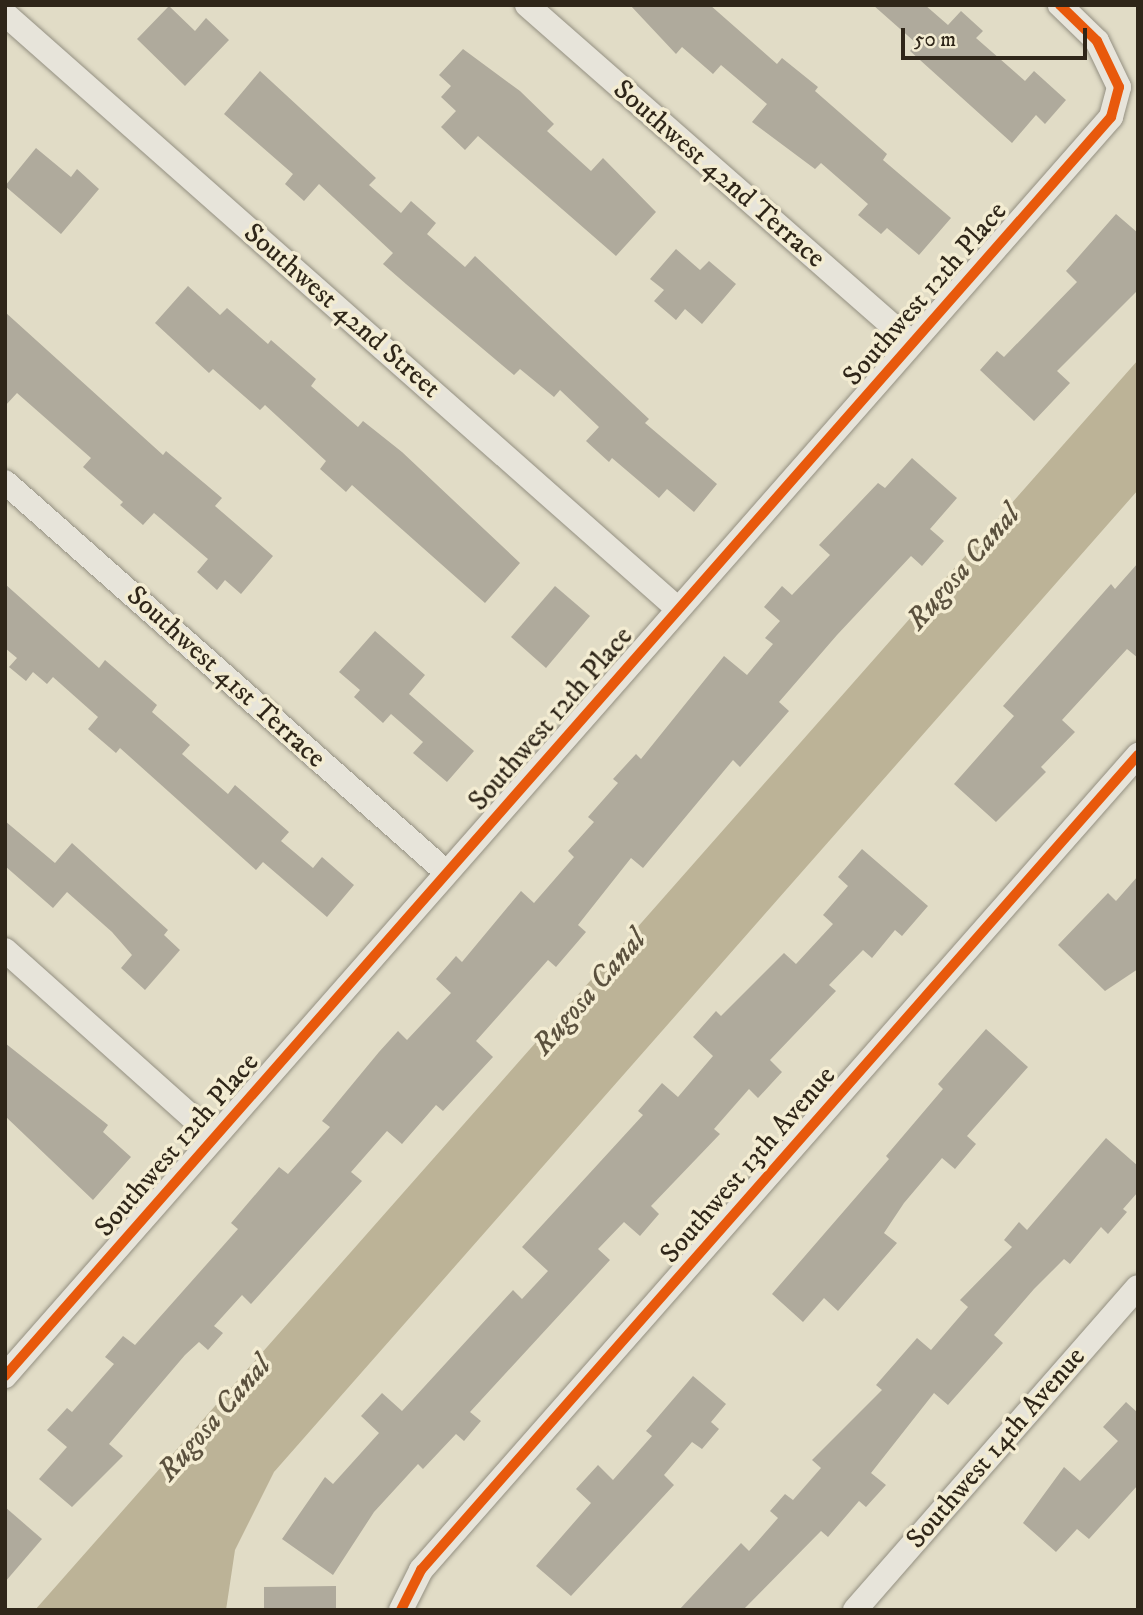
<!DOCTYPE html>
<style>
body{margin:0}
#map{position:relative;width:1143px;height:1615px;overflow:hidden;background:#e1dcc6;font-family:"IM FELL DW Pica",serif}
div>[style]{position:absolute}
.water>*{inset:0;background:#bcb397}
.building>*{inset:0;background:#afaa9c}
.roads{filter:drop-shadow(0 0 2px #949082) drop-shadow(0 0 2px #949082)}
.street>*{height:24px;margin:-12px;padding:0 12px;transform-origin:12px;border-radius:12px;background:#e7e4da}
.cycleway>*{height:10px;margin:-5px;padding:0 5px;transform-origin:5px;border-radius:5px;background:#e8590c}
span{translate:-50% -50%;white-space:nowrap;text-align:center;line-height:1.15;-webkit-text-stroke:7px #f3ecd2;paint-order:stroke}
.street-label{font-size:28px;color:#2f2619}
.water-label{font-size:30px;color:#5b513e;font-style:italic}
.frame{position:absolute;inset:0;border:7px solid #2f2619;pointer-events:none}
.scale{position:absolute;left:901px;top:28px;width:186px;height:32px;box-sizing:border-box;border:4px solid #2f2619;border-top:0;padding-left:9px;font-size:21px;line-height:24px;white-space:nowrap;color:#2f2619;-webkit-text-stroke:5px #f3ecd2;paint-order:stroke}
</style>
<div id="map">
<div class="water">
<i style="clip-path:polygon(1138px 360px,1138px 490px,274px 1472px,235px 1550px,226px 1610px,35px 1610px)"></i>
</div>
<div class="building">
<i style="clip-path:polygon(630px 5px,710px 5px,777px 64px,782px 58px,818px 87px,815px 91px,887px 154px,883px 160px,951px 218px,919px 255px,887px 228px,881px 234px,858px 215px,868px 204px,821px 163px,815px 169px,752px 122px,767px 104px,721px 65px,713px 74px,682px 47px,676px 54px)"></i>
<i style="clip-path:polygon(873px 5px,925px 5px,948px 25px,961px 11px,983px 31px,976px 38px,1025px 81px,1034px 71px,1066px 100px,1045px 124px,1036px 115px,1012px 143px,910px 51px,916px 43px)"></i>
<i style="clip-path:polygon(169px 6px,195px 31px,206px 18px,229px 40px,185px 86px,137px 39px)"></i>
<i style="clip-path:polygon(463px 49px,520px 91px,554px 124px,547px 131px,591px 171px,603px 158px,656px 212px,616px 256px,478px 136px,465px 150px,441px 127px,456px 111px,441px 97px,451px 86px,439px 75px)"></i>
<i style="clip-path:polygon(260px 71px,376px 178px,369px 185px,401px 213px,411px 201px,436px 223px,427px 234px,465px 267px,475px 256px,649px 419px,645px 423px,717px 484px,694px 512px,667px 489px,659px 498px,612px 458px,609px 462px,586px 441px,599px 427px,560px 390px,554px 397px,520px 369px,514px 375px,406px 284px,383px 264px,393px 253px,319px 184px,304px 201px,285px 184px,293px 174px,224px 114px)"></i>
<i style="clip-path:polygon(36px 148px,71px 177px,77px 169px,99px 189px,61px 234px,5px 186px)"></i>
<i style="clip-path:polygon(1116px 214px,1138px 233px,1138px 290px,1057px 371px,1070px 383px,1034px 421px,980px 370px,997px 351px,1004px 357px,1077px 282px,1066px 271px)"></i>
<i style="clip-path:polygon(676px 249px,700px 270px,709px 261px,736px 284px,702px 324px,685px 309px,676px 320px,654px 301px,664px 290px,650px 279px)"></i>
<i style="clip-path:polygon(188px 286px,220px 315px,227px 308px,268px 344px,271px 340px,316px 379px,311px 386px,358px 427px,363px 421px,402px 452px,520px 563px,485px 603px,352px 485px,346px 492px,320px 469px,326px 461px,265px 405px,260px 410px,213px 369px,209px 373px,155px 323px)"></i>
<i style="clip-path:polygon(5px 312px,163px 455px,166px 451px,222px 498px,215px 506px,273px 556px,241px 594px,225px 580px,217px 590px,197px 572px,208px 559px,154px 513px,143px 525px,120px 505px,123px 502px,83px 467px,91px 458px,17px 393px,5px 406px)"></i>
<i style="clip-path:polygon(912px 458px,957px 498px,930px 529px,944px 541px,922px 566px,911px 556px,837px 635px,779px 702px,789px 711px,740px 767px,733px 760px,643px 868px,631px 858px,578px 925px,586px 932px,556px 967px,548px 960px,476px 1041px,493px 1057px,443px 1111px,436px 1105px,402px 1144px,387px 1131px,351px 1172px,362px 1181px,251px 1304px,242px 1295px,214px 1326px,223px 1333px,208px 1350px,199px 1342px,185px 1355px,109px 1444px,123px 1456px,72px 1507px,39px 1479px,67px 1447px,47px 1430px,67px 1408px,72px 1412px,114px 1364px,105px 1357px,123px 1336px,135px 1345px,238px 1229px,231px 1223px,279px 1167px,288px 1174px,330px 1127px,322px 1121px,379px 1052px,398px 1031px,407px 1040px,451px 993px,436px 979px,456px 956px,462px 962px,521px 891px,534px 903px,574px 857px,568px 851px,594px 822px,588px 817px,618px 783px,613px 779px,636px 754px,641px 759px,724px 656px,747px 675px,773px 644px,765px 638px,780px 621px,764px 607px,782px 586px,792px 595px,830px 555px,819px 545px,878px 483px,885px 488px)"></i>
<i style="clip-path:polygon(1138px 563px,1138px 658px,1127px 649px,1062px 720px,1075px 732px,1041px 767px,1046px 772px,996px 822px,954px 784px,1014px 716px,1003px 706px,1111px 584px,1115px 589px)"></i>
<i style="clip-path:polygon(5px 584px,99px 668px,105px 660px,157px 705px,152px 712px,190px 745px,182px 754px,228px 794px,235px 785px,289px 832px,281px 841px,313px 868px,322px 857px,354px 885px,327px 917px,263px 862px,256px 870px,120px 748px,116px 753px,88px 729px,98px 717px,53px 677px,47px 684px,33px 672px,26px 681px,9px 667px,17px 658px,5px 648px)"></i>
<i style="clip-path:polygon(555px 586px,590px 616px,546px 668px,511px 637px)"></i>
<i style="clip-path:polygon(375px 631px,425px 675px,409px 694px,474px 751px,447px 782px,413px 753px,423px 742px,391px 714px,383px 723px,354px 697px,360px 690px,339px 672px)"></i>
<i style="clip-path:polygon(5px 821px,55px 863px,72px 843px,168px 930px,164px 935px,180px 950px,145px 990px,121px 968px,132px 955px,112px 932px,67px 892px,53px 908px,5px 866px)"></i>
<i style="clip-path:polygon(862px 849px,928px 906px,902px 936px,895px 930px,872px 958px,863px 950px,829px 985px,836px 991px,770px 1060px,782px 1072px,758px 1098px,749px 1089px,714px 1129px,720px 1134px,651px 1206px,659px 1214px,640px 1236px,624px 1222px,598px 1249px,610px 1260px,470px 1412px,481px 1421px,464px 1441px,456px 1434px,423px 1469px,418px 1464px,374px 1512px,333px 1575px,282px 1539px,325px 1477px,333px 1484px,379px 1433px,361px 1416px,382px 1393px,402px 1411px,513px 1290px,522px 1299px,548px 1271px,522px 1247px,643px 1115px,638px 1111px,662px 1083px,678px 1097px,713px 1056px,693px 1037px,716px 1011px,721px 1016px,784px 953px,796px 964px,833px 924px,823px 915px,848px 886px,838px 877px)"></i>
<i style="clip-path:polygon(1138px 876px,1138px 969px,1105px 991px,1058px 945px,1108px 893px,1116px 901px)"></i>
<i style="clip-path:polygon(986px 1029px,1028px 1067px,967px 1136px,976px 1144px,955px 1169px,942px 1158px,904px 1203px,884px 1233px,897px 1243px,838px 1311px,824px 1298px,803px 1322px,772px 1294px,889px 1159px,886px 1156px,943px 1089px,938px 1084px)"></i>
<i style="clip-path:polygon(5px 1043px,108px 1125px,103px 1132px,131px 1157px,93px 1200px,5px 1116px)"></i>
<i style="clip-path:polygon(1106px 1138px,1138px 1166px,1138px 1192px,1123px 1209px,1127px 1212px,1108px 1234px,1101px 1227px,1070px 1264px,1064px 1259px,1034px 1289px,994px 1335px,1003px 1343px,948px 1405px,934px 1393px,871px 1473px,886px 1485px,866px 1507px,859px 1501px,828px 1537px,821px 1531px,743px 1610px,679px 1610px,741px 1543px,749px 1551px,778px 1518px,770px 1511px,785px 1494px,793px 1500px,821px 1468px,812px 1460px,882px 1390px,876px 1385px,917px 1338px,931px 1350px,968px 1307px,960px 1300px,1012px 1247px,1004px 1240px,1019px 1222px,1027px 1230px)"></i>
<i style="clip-path:polygon(693px 1376px,726px 1404px,711px 1422px,719px 1429px,702px 1449px,692px 1442px,664px 1475px,674px 1485px,571px 1596px,536px 1566px,591px 1503px,576px 1489px,598px 1465px,613px 1480px,652px 1436px,646px 1431px)"></i>
<i style="clip-path:polygon(1126px 1402px,1138px 1413px,1138px 1485px,1089px 1539px,1077px 1529px,1056px 1552px,1023px 1523px,1064px 1467px,1080px 1481px,1118px 1441px,1103px 1427px)"></i>
<i style="clip-path:polygon(5px 1507px,42px 1539px,5px 1582px)"></i>
<i style="clip-path:polygon(336px 1586px,336px 1610px,264px 1610px,264px 1587px)"></i>
</div>
<div class="roads">
<div class="street">
<i style="left:527px;top:5px;width:512px;rotate:41.28deg"></i>
<i style="left:5px;top:14px;width:898px;rotate:41.48deg"></i>
<i style="left:5px;top:482px;width:589px;rotate:41.49deg"></i>
<i style="left:5px;top:950px;width:280px;rotate:41.8deg"></i>
<i style="left:5px;top:1376px;width:1676px;rotate:-48.7deg"></i>
<i style="left:1111px;top:117px;width:31px;rotate:-75deg"></i>
<i style="left:1119px;top:87px;width:51px;rotate:-115.6deg"></i>
<i style="left:1097px;top:41px;width:52px;rotate:-135.8deg"></i>
<i style="left:401px;top:1610px;width:45px;rotate:-63.4deg"></i>
<i style="left:421px;top:1570px;width:1086px;rotate:-48.66deg"></i>
<i style="left:855px;top:1610px;width:429px;rotate:-48.8deg"></i>
</div>
</div>
<div class="cycleway">
<i style="left:5px;top:1376px;width:1676px;rotate:-48.7deg"></i>
<i style="left:1111px;top:117px;width:31px;rotate:-75deg"></i>
<i style="left:1119px;top:87px;width:51px;rotate:-115.6deg"></i>
<i style="left:1097px;top:41px;width:52px;rotate:-135.8deg"></i>
<i style="left:401px;top:1610px;width:45px;rotate:-63.4deg"></i>
<i style="left:421px;top:1570px;width:1086px;rotate:-48.66deg"></i>
</div>
<div class="street-label">
<span style="left:719px;top:174px;rotate:41deg">Southwest 42nd Terrace</span>
<span style="left:925px;top:294px;rotate:-49deg">Southwest 12th Place</span>
<span style="left:342px;top:311px;rotate:41deg">Southwest 42nd Street</span>
<span style="left:226px;top:677px;rotate:42deg">Southwest 41st Terrace</span>
<span style="left:551px;top:719px;rotate:-49deg">Southwest 12th Place</span>
<span style="left:177px;top:1145px;rotate:-49deg">Southwest 12th Place</span>
<span style="left:748px;top:1165px;rotate:-49deg">Southwest 13th Avenue</span>
<span style="left:996px;top:1448px;rotate:-49deg">Southwest 14th Avenue</span>
</div>
<div class="water-label">
<span style="left:964px;top:568px;rotate:-49deg">Rugosa Canal</span>
<span style="left:590px;top:993px;rotate:-49deg">Rugosa Canal</span>
<span style="left:215px;top:1419px;rotate:-49deg">Rugosa Canal</span>
</div>
<div class="frame"></div>
<div class="scale">50 m</div>
</div>
